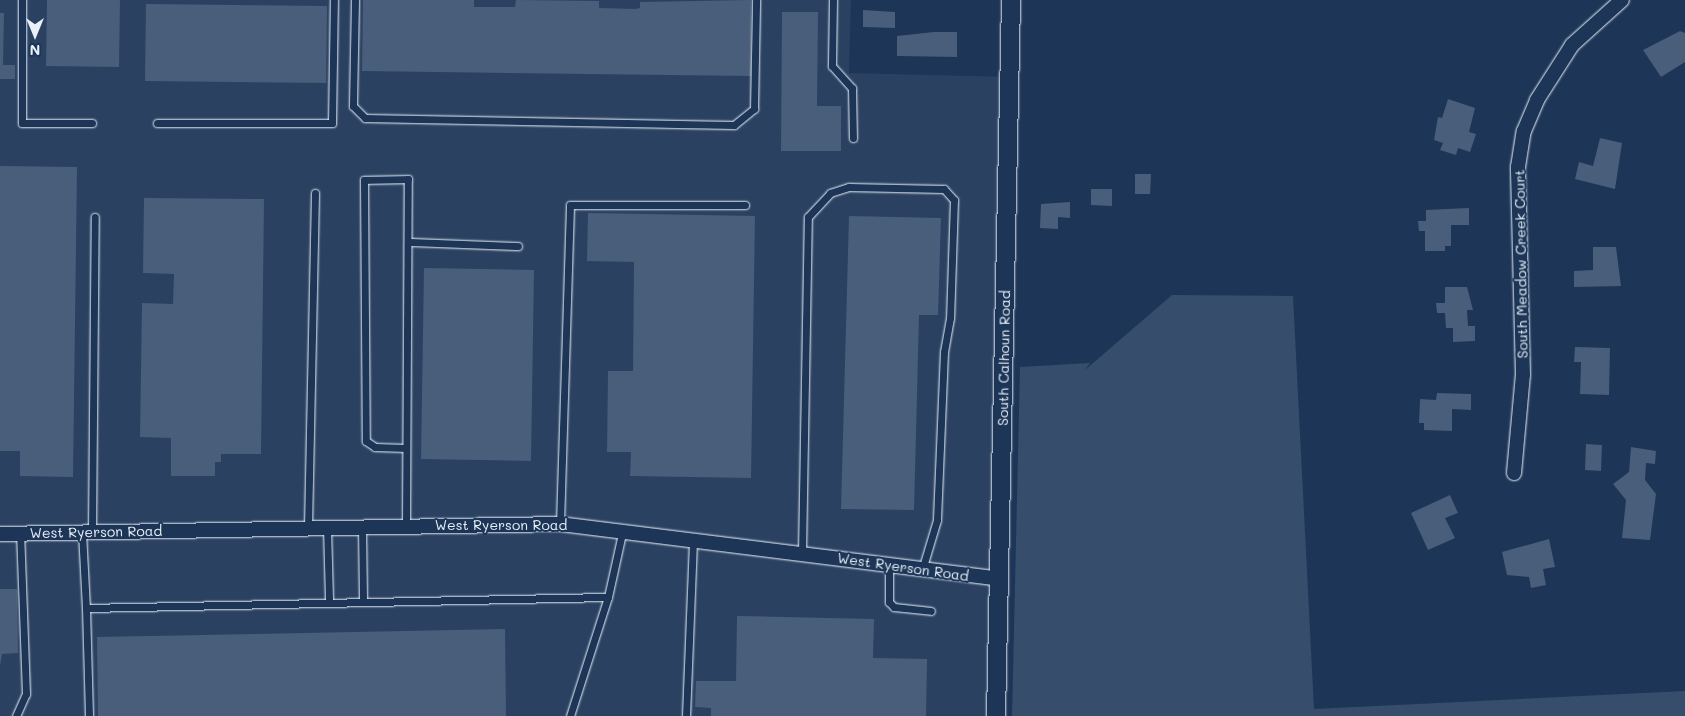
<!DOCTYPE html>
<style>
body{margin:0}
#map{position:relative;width:1685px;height:716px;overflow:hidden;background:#1d3557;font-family:Mali,sans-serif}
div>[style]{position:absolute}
.built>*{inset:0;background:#2a4162}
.green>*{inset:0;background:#374d6c}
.building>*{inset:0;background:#495e7a}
.roads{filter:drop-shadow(0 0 1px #e8f1f8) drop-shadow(0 0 1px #e8f1f8)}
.service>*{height:7px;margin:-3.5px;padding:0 3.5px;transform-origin:3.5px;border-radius:3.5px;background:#1d3557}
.minor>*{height:14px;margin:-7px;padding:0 7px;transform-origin:7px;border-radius:7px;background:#1d3557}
.tertiary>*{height:18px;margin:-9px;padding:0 9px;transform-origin:9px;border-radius:9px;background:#1d3557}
span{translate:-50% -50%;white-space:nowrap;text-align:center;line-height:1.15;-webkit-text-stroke:4px #1d3557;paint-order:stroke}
.street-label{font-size:14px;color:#e8f1f8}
.north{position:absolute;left:10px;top:10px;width:50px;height:50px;-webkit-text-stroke:4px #1d3557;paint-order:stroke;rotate:180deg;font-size:14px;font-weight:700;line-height:20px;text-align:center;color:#e8f1f8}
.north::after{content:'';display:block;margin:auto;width:18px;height:22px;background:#e8f1f8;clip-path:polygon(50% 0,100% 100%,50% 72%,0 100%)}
</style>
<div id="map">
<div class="built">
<i style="clip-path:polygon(0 0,851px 0,849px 73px,1010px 77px,996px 716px,0 716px)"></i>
</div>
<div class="green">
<i style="clip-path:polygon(1172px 295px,1293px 296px,1314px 709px,1685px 691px,1685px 716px,1012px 716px,1020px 367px,1090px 363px,1085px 370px)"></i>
</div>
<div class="building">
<i style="clip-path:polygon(47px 0,120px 0,119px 67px,46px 66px)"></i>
<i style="clip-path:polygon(363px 0,474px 0,474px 7px,515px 7px,516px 0,599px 1px,599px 8px,635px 9px,640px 8px,640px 2px,751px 0,751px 76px,362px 71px)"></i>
<i style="clip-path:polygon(146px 4px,327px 6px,326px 83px,145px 81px)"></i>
<i style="clip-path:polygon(863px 10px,895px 12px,895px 28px,863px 27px)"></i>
<i style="clip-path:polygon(782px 12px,818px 12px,817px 106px,841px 106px,841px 151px,781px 151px)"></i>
<i style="clip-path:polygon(0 13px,4px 13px,3px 65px,15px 65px,15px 79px,0 79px)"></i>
<i style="clip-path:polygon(1680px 31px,1685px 33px,1685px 62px,1661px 77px,1643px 50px)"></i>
<i style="clip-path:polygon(934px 32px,957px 32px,957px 57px,897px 56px,897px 36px)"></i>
<i style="clip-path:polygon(1448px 99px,1475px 108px,1469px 132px,1476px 134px,1470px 152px,1458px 148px,1456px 155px,1440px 150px,1443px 143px,1434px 140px,1438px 117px,1442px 118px)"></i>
<i style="clip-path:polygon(1600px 138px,1622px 143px,1615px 189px,1575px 179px,1579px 162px,1593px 166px)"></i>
<i style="clip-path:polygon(0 166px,77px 167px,73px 477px,20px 476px,20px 451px,0 451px)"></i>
<i style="clip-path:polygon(1135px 174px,1151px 174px,1150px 194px,1135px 194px)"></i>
<i style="clip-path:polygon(1091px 189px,1112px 189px,1112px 206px,1091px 205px)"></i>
<i style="clip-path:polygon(144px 198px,264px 199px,261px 454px,221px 454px,221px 462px,215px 462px,215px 476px,171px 476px,171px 438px,140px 437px,142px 303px,173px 304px,174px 274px,143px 273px)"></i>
<i style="clip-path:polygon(1070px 202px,1070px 218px,1058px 217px,1058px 229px,1040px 228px,1041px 204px)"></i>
<i style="clip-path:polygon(1469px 208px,1469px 225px,1451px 225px,1451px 246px,1445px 246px,1445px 251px,1425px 251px,1425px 231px,1419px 231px,1418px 221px,1426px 221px,1426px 210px)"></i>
<i style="clip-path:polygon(588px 213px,755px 216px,751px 478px,630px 476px,631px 452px,607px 452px,608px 371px,633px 371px,634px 262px,587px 261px)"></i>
<i style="clip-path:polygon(849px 216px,941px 218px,938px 315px,919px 315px,914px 510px,841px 509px)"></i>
<i style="clip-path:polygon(1593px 247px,1616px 247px,1621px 286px,1574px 287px,1574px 271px,1593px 270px)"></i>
<i style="clip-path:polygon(424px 268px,534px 270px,531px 461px,421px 459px)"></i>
<i style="clip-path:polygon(1445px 287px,1467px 287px,1473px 310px,1467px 310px,1468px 326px,1475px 326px,1475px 341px,1453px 342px,1453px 328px,1446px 328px,1445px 313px,1437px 313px,1436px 303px,1445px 303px)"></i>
<i style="clip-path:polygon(1575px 347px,1610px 348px,1609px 395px,1580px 394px,1581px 362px,1574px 362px)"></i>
<i style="clip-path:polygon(1437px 393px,1471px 394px,1471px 410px,1452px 409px,1452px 431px,1424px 430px,1424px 423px,1419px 423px,1420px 399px,1436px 400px)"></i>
<i style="clip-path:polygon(1586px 444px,1602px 445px,1601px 471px,1585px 470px)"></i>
<i style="clip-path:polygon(1631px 447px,1656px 451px,1655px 464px,1646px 463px,1645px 480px,1656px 494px,1650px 540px,1622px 538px,1626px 500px,1613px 484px,1629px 472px)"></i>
<i style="clip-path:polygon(1450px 495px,1458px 513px,1445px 518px,1455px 538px,1428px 550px,1411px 513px)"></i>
<i style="clip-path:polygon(1549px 539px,1555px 567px,1543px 569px,1546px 585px,1531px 588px,1529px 577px,1507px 575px,1502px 552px)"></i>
<i style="clip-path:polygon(0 589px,17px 589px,18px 653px,2px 654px,0 666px)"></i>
<i style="clip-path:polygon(737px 616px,874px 619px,873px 658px,927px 659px,926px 716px,711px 716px,711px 708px,695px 707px,696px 681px,736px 681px)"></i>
<i style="clip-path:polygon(505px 629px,506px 716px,98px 716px,97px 637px)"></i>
</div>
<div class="roads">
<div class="service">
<i style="left:22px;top:0;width:123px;rotate:90deg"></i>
<i style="left:22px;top:123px;width:70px"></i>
<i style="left:355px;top:0;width:106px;rotate:91.1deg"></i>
<i style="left:353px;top:106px;width:17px;rotate:45deg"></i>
<i style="left:365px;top:118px;width:369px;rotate:1.1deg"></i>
<i style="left:734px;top:125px;width:26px;rotate:-39deg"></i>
<i style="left:754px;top:109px;width:109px;rotate:-88.9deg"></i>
<i style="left:833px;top:0;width:66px;rotate:90.9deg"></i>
<i style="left:832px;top:66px;width:30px;rotate:48deg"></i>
<i style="left:852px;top:88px;width:50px;rotate:88.9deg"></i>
<i style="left:157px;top:123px;width:175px"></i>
<i style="left:332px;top:123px;width:123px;rotate:-89.1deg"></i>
<i style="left:408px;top:242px;width:110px;rotate:2.1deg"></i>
<i style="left:560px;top:524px;width:319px;rotate:-88.2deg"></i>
<i style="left:570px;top:205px;width:175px"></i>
<i style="left:406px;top:525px;width:346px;rotate:-89.7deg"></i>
<i style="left:408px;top:179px;width:44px;rotate:178.7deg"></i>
<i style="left:364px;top:180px;width:261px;rotate:89.6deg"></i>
<i style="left:366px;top:441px;width:11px;rotate:34deg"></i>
<i style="left:375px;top:447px;width:31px;rotate:2deg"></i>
<i style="left:308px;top:527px;width:334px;rotate:-88.8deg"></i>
<i style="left:327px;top:527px;width:73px;rotate:88.4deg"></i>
<i style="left:362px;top:527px;width:72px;rotate:89.2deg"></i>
<i style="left:82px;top:532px;width:76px;rotate:87deg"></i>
<i style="left:86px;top:608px;width:522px;rotate:-1.21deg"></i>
<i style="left:608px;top:597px;width:70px;rotate:-77.6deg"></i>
<i style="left:92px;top:532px;width:315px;rotate:-89.5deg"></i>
<i style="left:802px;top:553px;width:336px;rotate:-89deg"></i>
<i style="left:808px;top:217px;width:33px;rotate:-47deg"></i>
<i style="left:830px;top:193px;width:20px;rotate:-18deg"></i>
<i style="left:849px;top:187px;width:95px;rotate:1.2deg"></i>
<i style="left:944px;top:189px;width:15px;rotate:48deg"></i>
<i style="left:954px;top:200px;width:118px;rotate:91.9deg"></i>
<i style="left:950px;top:318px;width:35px;rotate:100deg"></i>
<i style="left:944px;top:352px;width:168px;rotate:92.4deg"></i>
<i style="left:937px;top:520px;width:52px;rotate:106.7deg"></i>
<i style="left:889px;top:565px;width:37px;rotate:90deg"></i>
<i style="left:889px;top:602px;width:7px;rotate:45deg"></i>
<i style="left:894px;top:607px;width:37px;rotate:6deg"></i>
<i style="left:86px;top:608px;width:108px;rotate:88.4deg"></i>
<i style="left:16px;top:716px;width:24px;rotate:-66deg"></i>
<i style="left:26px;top:694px;width:160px;rotate:-92.1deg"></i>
<i style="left:570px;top:716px;width:125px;rotate:-72.3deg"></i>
<i style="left:686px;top:716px;width:178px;rotate:-87.7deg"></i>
</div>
<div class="minor">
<i style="left:1514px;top:473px;width:98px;rotate:-84.8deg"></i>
<i style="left:1523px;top:375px;width:208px;rotate:-91.4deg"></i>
<i style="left:1518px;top:167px;width:36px;rotate:-81deg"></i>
<i style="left:1524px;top:131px;width:34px;rotate:-67deg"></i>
<i style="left:1537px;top:100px;width:65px;rotate:-57.5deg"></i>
<i style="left:1572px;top:45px;width:67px;rotate:-42deg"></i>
<i style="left:0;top:534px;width:560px;rotate:-1.02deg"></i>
<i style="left:560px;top:524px;width:442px;rotate:7.1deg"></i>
</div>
<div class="tertiary">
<i style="left:996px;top:716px;width:716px;rotate:-88.8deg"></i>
</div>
</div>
<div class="street-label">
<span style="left:1521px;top:264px;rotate:-91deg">South Meadow Creek Court</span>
<span style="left:1004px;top:358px;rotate:-89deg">South Calhoun Road</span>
<span style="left:501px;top:525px">West Ryerson Road</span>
<span style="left:96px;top:532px;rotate:-1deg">West Ryerson Road</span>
<span style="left:903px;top:567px;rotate:8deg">West Ryerson Road</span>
</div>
<div class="north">N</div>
</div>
